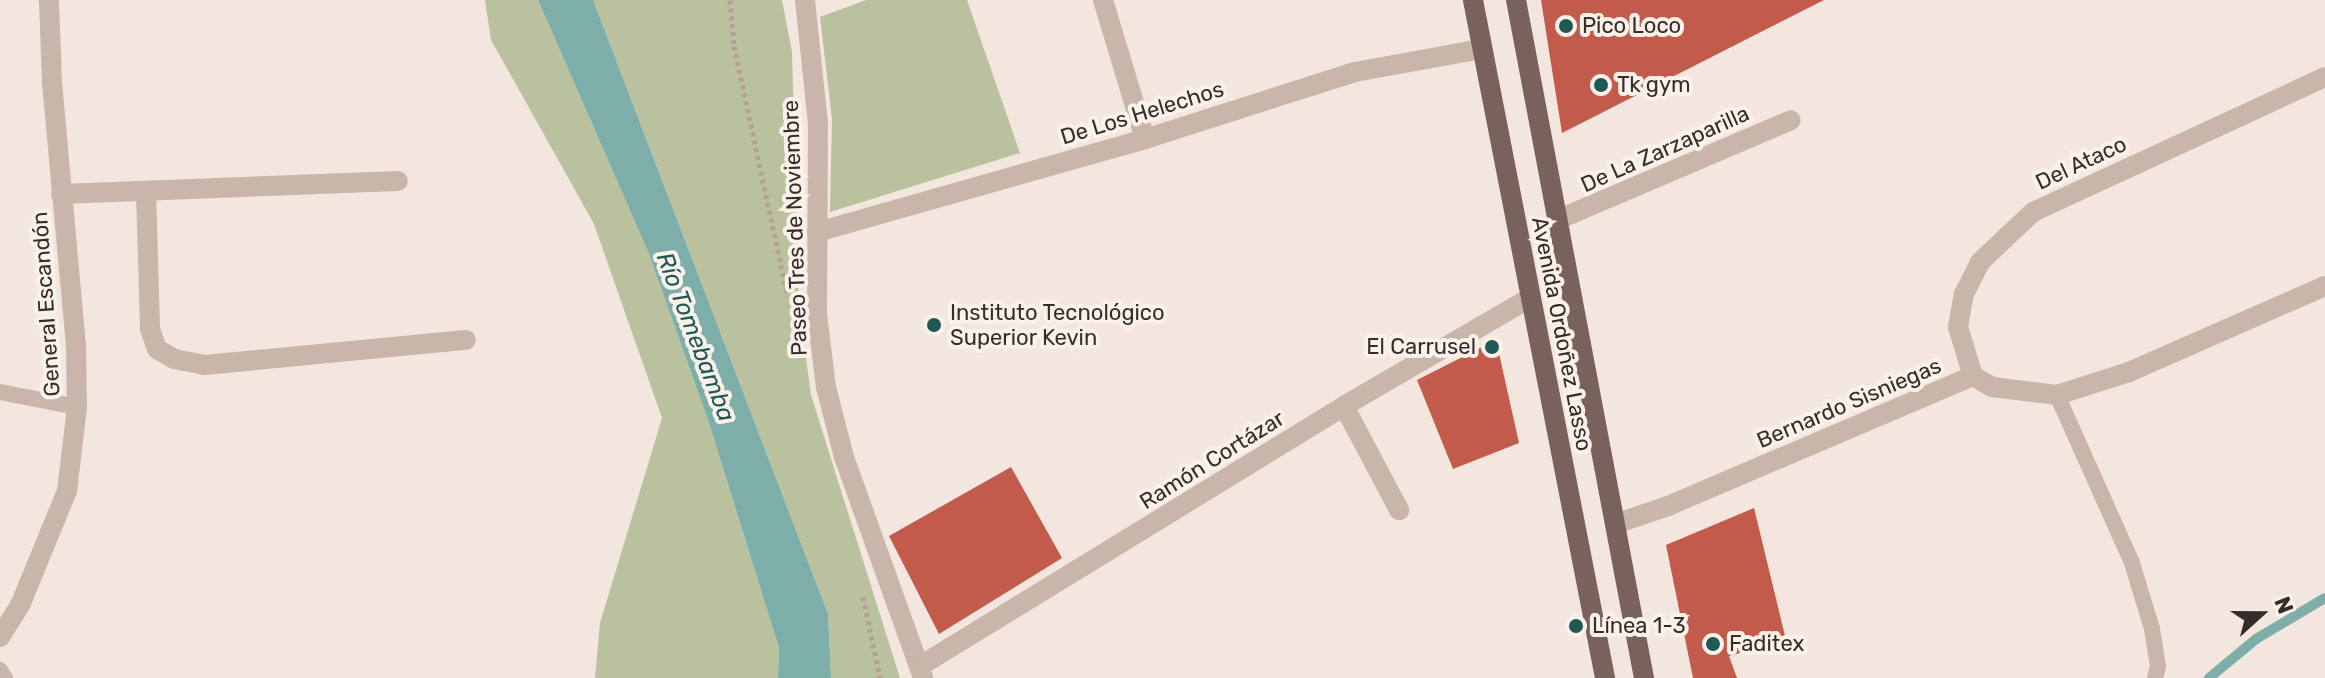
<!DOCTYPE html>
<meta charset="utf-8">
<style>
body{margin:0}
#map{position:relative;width:2325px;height:678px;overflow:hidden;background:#f2e6de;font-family:Rubik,sans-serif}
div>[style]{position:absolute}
.green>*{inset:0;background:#b9c19e}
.water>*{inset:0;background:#7eaeaa}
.stream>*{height:10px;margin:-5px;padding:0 5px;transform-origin:5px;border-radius:5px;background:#7eaeaa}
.building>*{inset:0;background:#c25b4c}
.path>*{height:5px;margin-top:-2.5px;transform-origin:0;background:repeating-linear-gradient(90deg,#b69f94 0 4px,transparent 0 8px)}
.lane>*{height:16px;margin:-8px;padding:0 8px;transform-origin:8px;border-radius:8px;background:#cab5aa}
.street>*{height:20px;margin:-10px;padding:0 10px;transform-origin:10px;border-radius:10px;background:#cab5aa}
.primary>*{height:20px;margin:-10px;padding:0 10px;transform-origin:10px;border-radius:10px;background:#79625b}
.dots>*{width:22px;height:22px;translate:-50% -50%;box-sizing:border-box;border:4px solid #f9f1ea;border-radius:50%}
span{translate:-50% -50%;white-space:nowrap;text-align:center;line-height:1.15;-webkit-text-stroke:8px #f9f1ea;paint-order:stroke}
.poi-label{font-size:22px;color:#372c29}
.left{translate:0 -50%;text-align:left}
.right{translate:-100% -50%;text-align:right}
.street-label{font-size:22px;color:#372c29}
.water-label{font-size:24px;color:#205855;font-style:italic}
.north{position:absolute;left:2221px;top:574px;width:80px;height:80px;-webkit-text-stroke:6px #f9f1ea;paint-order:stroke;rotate:69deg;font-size:22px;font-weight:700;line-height:32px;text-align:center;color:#372c29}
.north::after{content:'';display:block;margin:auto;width:28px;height:36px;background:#372c29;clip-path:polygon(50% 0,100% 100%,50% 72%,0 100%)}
</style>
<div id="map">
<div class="green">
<i style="clip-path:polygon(485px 0,538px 0,649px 254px,709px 423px,779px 648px,778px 678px,595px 678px,600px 623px,662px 418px,594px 224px,491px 40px)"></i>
<i style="clip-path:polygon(593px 0,782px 0,792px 52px,799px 307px,811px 395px,900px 678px,831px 678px,828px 614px)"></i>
<i style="clip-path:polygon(866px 0,967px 0,1020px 153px,830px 212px,832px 119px,820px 17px)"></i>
</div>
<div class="water">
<i style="clip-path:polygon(538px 0,593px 0,828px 614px,831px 678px,778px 678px,779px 648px,709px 423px,649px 254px)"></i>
</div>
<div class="stream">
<i style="left:2209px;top:678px;width:61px;rotate:-39.7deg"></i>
<i style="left:2256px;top:639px;width:80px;rotate:-30.7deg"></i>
</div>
<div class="building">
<i style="clip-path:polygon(1541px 0,1824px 0,1562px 133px)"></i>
<i style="clip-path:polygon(1496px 340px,1519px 443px,1453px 469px,1417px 380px)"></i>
<i style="clip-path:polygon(1011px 467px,1062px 558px,939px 634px,889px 536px)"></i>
<i style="clip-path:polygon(1754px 508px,1786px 640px,1729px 656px,1737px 678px,1693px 678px,1666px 545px)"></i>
</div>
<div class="path">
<i style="left:730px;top:0;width:46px;rotate:85deg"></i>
<i style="left:734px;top:46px;width:257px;rotate:77.9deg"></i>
<i style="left:863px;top:597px;width:83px;rotate:78.1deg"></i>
</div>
<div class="lane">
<i style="left:0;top:392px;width:78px;rotate:11deg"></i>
<i style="left:2057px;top:395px;width:184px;rotate:65.9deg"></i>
<i style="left:2132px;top:563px;width:69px;rotate:73.1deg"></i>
<i style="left:2152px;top:629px;width:38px;rotate:81deg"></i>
<i style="left:2158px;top:667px;width:11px;rotate:105deg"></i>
<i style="left:0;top:670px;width:9px;rotate:58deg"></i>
</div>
<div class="street">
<i style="left:805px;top:0;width:124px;rotate:84deg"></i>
<i style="left:818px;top:123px;width:191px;rotate:90.3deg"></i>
<i style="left:817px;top:314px;width:74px;rotate:83deg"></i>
<i style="left:826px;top:387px;width:72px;rotate:75.6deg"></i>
<i style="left:844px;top:457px;width:235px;rotate:70.3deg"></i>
<i style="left:1103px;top:0;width:145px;rotate:73.2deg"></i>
<i style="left:146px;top:192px;width:137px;rotate:88.3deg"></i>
<i style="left:150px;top:329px;width:21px;rotate:71deg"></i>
<i style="left:157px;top:349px;width:20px;rotate:30deg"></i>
<i style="left:174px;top:359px;width:32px;rotate:11deg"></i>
<i style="left:205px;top:365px;width:262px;rotate:-5.5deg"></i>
<i style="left:61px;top:194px;width:337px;rotate:-2.2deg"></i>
<i style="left:1557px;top:220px;width:254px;rotate:-23.1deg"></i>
<i style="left:817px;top:232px;width:341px;rotate:-15.8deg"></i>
<i style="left:1145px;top:139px;width:220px;rotate:-17.7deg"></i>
<i style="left:1355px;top:72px;width:129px;rotate:-10.3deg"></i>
<i style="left:1973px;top:376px;width:51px;rotate:-107deg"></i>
<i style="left:1958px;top:327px;width:34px;rotate:-80deg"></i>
<i style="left:1964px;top:294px;width:36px;rotate:-63deg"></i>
<i style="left:1980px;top:262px;width:73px;rotate:-43.3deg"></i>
<i style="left:2033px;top:212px;width:322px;rotate:-24.8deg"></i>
<i style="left:1973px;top:376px;width:22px;rotate:30deg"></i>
<i style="left:1992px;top:387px;width:65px;rotate:7deg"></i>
<i style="left:2057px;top:395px;width:76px;rotate:-17.7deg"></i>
<i style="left:2129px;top:372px;width:214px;rotate:-23.7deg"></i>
<i style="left:1344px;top:406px;width:118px;rotate:62.1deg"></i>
<i style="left:1615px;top:524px;width:56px;rotate:-18.8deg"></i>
<i style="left:1668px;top:506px;width:332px;rotate:-23.1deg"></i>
<i style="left:0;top:637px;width:40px;rotate:-58deg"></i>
<i style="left:21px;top:603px;width:121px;rotate:-67.7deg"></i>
<i style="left:67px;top:491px;width:85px;rotate:-83.2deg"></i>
<i style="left:77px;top:407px;width:61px;rotate:-90.9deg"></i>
<i style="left:76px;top:346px;width:264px;rotate:-95.2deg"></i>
<i style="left:52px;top:83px;width:83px;rotate:-92.1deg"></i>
<i style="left:920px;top:666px;width:497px;rotate:-31.5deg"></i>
<i style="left:1344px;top:406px;width:216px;rotate:-30.2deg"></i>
</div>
<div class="primary">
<i style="left:1473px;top:0;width:691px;rotate:78.98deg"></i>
<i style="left:1516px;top:0;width:690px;rotate:79.31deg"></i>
</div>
<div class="dots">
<i style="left:1566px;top:26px;background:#205855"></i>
<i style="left:1601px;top:85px;background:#205855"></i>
<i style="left:934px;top:325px;background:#205855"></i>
<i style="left:1492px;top:347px;background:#205855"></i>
<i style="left:1576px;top:626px;background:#205855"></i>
<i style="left:1713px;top:644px;background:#205855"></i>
</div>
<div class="poi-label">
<span class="left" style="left:1582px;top:26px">Pico Loco</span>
<span class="left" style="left:1617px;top:85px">Tk gym</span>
<span class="left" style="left:950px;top:325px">Instituto Tecnológico<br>Superior Kevin</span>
<span class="right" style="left:1476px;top:347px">El Carrusel</span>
<span class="left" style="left:1592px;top:626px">Línea 1-3</span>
<span class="left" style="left:1729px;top:644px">Faditex</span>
</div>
<div class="street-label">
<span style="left:1142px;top:113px;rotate:-17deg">De Los Helechos</span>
<span style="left:1665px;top:149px;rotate:-24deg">De La Zarzaparilla</span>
<span style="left:2081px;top:163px;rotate:-25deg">Del Ataco</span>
<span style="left:795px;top:228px;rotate:-92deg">Paseo Tres de Noviembre</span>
<span style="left:46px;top:304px;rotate:-94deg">General Escandón</span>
<span style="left:1562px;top:334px;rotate:79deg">Avenida Ordoñez Lasso</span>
<span style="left:1849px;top:403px;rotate:-23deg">Bernardo Sisniegas</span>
<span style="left:1212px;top:460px;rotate:-32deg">Ramón Cortázar</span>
</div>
<div class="water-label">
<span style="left:695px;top:337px;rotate:69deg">Río Tomebamba</span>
</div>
<div class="north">N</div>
</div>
